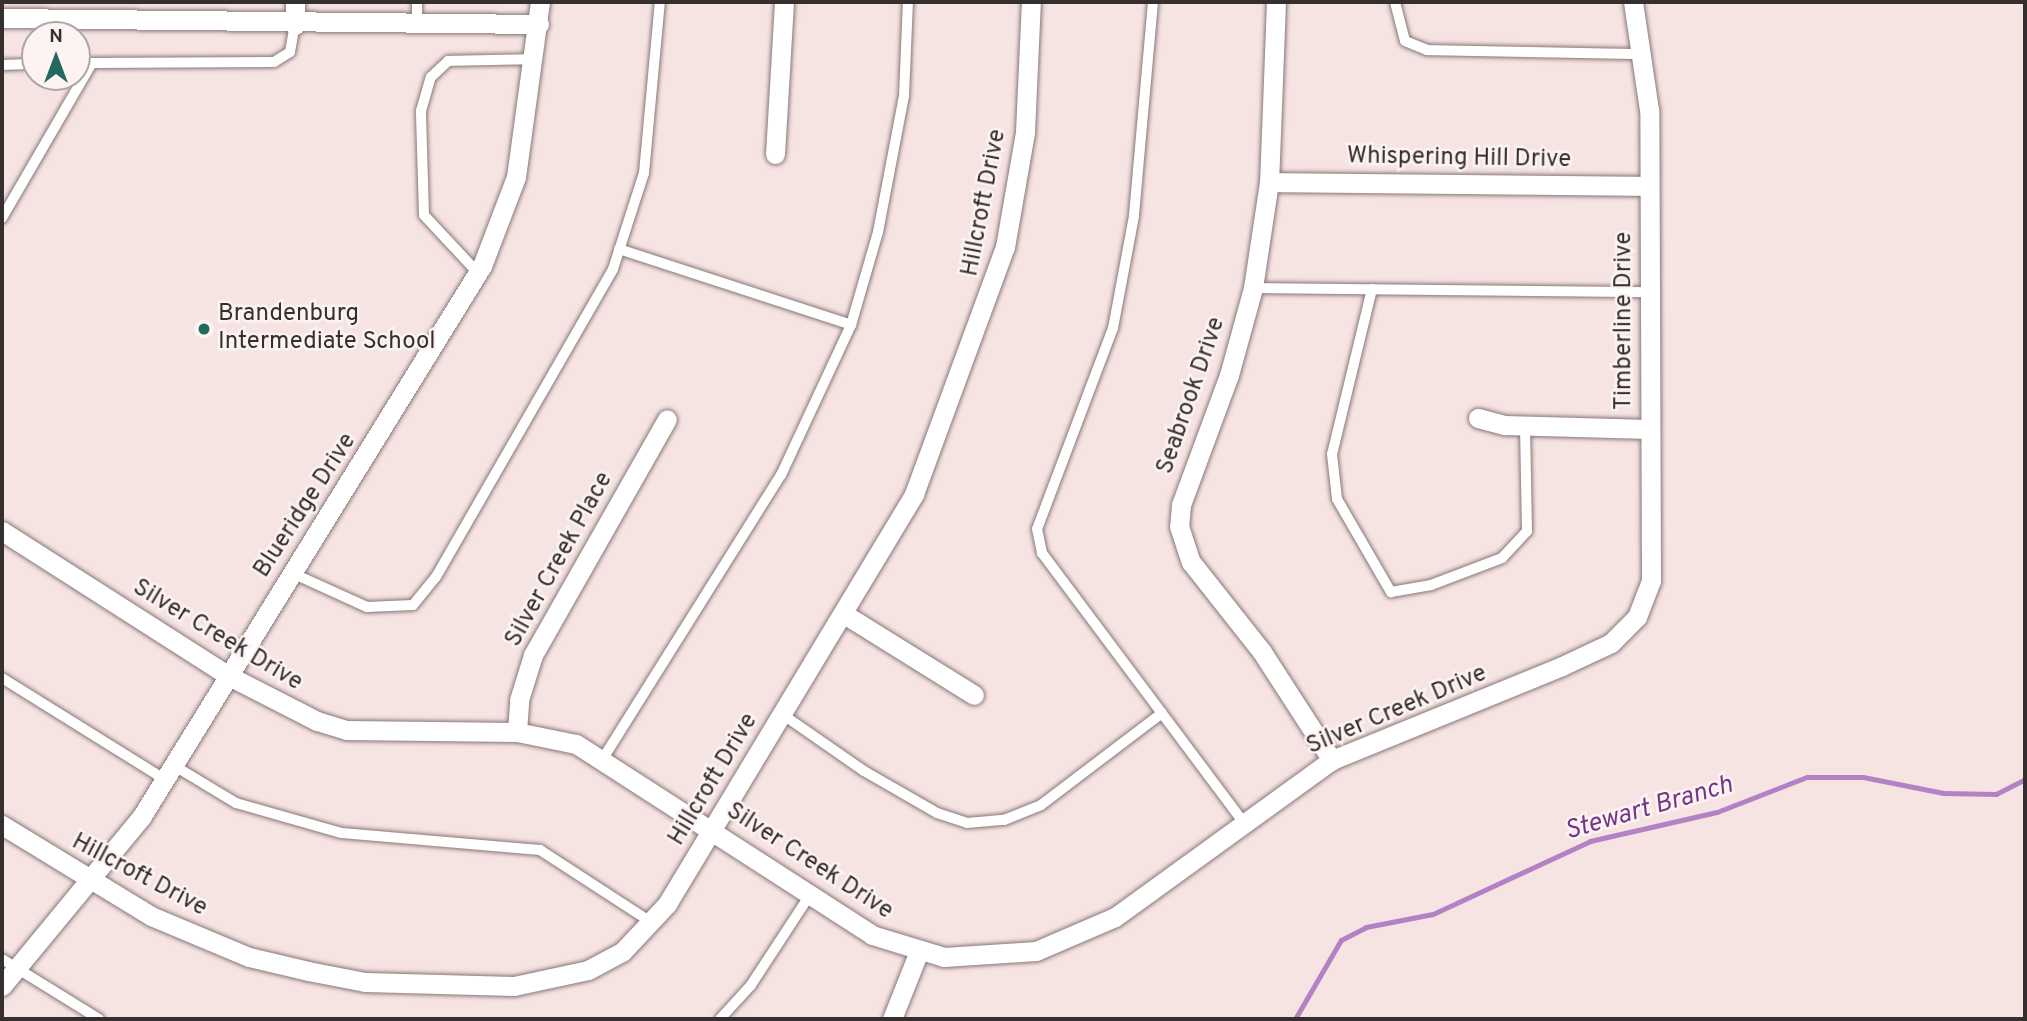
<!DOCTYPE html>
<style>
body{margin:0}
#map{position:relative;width:2027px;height:1021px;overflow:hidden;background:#f6e4e3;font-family:Overpass,sans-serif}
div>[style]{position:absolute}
.stream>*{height:5px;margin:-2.5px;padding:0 2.5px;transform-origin:2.5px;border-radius:2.5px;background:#b382c5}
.roads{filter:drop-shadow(0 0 2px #877) drop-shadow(0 0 2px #877)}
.lane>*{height:10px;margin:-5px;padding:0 5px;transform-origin:5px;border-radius:5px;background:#fff}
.street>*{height:19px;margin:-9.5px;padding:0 9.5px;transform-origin:9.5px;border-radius:9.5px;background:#fff}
.dots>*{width:19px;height:19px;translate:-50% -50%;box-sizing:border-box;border:4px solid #fef3f3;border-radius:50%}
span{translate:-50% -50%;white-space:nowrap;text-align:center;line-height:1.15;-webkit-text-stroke:5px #fef3f3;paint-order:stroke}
.street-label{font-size:24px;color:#362f2f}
.poi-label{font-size:24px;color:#362f2f}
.left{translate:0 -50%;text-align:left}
.water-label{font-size:26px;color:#733788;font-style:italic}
.frame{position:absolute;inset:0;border:4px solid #362f2f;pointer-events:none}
.north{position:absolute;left:21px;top:21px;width:70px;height:70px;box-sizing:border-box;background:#fef3f3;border:2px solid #aea5a5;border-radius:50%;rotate:0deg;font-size:19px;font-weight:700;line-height:28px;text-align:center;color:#362f2f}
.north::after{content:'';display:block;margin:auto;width:24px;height:32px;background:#226a60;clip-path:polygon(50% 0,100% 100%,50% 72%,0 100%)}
</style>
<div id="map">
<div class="stream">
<i style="left:1295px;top:1019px;width:91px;rotate:-59.8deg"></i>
<i style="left:1341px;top:940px;width:28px;rotate:-27deg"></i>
<i style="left:1366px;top:927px;width:68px;rotate:-11deg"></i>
<i style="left:1433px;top:914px;width:173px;rotate:-24.9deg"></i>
<i style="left:1590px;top:841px;width:130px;rotate:-12.9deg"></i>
<i style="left:1717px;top:812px;width:97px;rotate:-21.3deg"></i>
<i style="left:1807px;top:777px;width:56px"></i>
<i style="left:1863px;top:777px;width:82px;rotate:11.3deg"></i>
<i style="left:1943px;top:793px;width:53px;rotate:1.1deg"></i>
<i style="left:1996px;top:794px;width:33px;rotate:-27deg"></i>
</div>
<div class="roads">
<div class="lane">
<i style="left:417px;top:2px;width:21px;rotate:90deg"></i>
<i style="left:1153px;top:2px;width:215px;rotate:95.1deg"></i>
<i style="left:1134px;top:216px;width:114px;rotate:100.6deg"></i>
<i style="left:1113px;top:328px;width:215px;rotate:110.7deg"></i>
<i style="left:1037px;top:529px;width:25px;rotate:78deg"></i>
<i style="left:1042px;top:553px;width:336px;rotate:53.2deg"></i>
<i style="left:1395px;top:2px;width:40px;rotate:75.6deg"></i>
<i style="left:1405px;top:41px;width:24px;rotate:22deg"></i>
<i style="left:1427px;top:50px;width:215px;rotate:1.1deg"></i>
<i style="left:77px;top:63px;width:15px"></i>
<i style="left:2px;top:65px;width:33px;rotate:-2deg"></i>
<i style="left:2px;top:218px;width:179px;rotate:-59.9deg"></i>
<i style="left:92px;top:63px;width:182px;rotate:-0.3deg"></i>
<i style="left:274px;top:62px;width:19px;rotate:-32deg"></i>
<i style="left:290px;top:52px;width:27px;rotate:-80deg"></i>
<i style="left:619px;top:249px;width:244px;rotate:18.1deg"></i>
<i style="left:478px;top:273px;width:79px;rotate:-133deg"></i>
<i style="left:424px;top:215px;width:104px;rotate:-91.7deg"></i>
<i style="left:421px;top:111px;width:35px;rotate:-74deg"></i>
<i style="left:431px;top:77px;width:23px;rotate:-43deg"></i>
<i style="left:448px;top:61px;width:87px;rotate:-1.3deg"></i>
<i style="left:1253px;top:288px;width:396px;rotate:0.6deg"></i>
<i style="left:1372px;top:289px;width:170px;rotate:103.6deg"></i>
<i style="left:1332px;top:454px;width:45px;rotate:83.7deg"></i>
<i style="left:1337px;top:499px;width:108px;rotate:59.9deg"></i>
<i style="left:1391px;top:592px;width:41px;rotate:-9.9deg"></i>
<i style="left:1431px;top:585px;width:76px;rotate:-20.8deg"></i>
<i style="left:1502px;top:558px;width:37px;rotate:-47deg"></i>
<i style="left:1527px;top:531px;width:105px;rotate:-91.1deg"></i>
<i style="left:292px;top:573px;width:82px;rotate:24.4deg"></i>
<i style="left:367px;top:607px;width:46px;rotate:-2.5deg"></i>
<i style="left:413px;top:605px;width:36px;rotate:-51deg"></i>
<i style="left:436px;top:577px;width:355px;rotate:-60.1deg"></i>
<i style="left:613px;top:269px;width:101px;rotate:-72.1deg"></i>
<i style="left:644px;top:173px;width:172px;rotate:-84.7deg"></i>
<i style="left:2px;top:678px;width:191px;rotate:31.9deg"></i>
<i style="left:782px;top:714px;width:100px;rotate:34.8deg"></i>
<i style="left:864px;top:771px;width:84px;rotate:29.9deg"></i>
<i style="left:937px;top:813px;width:32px;rotate:18deg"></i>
<i style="left:967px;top:823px;width:37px;rotate:-5deg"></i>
<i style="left:1004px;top:820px;width:40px;rotate:-22deg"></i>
<i style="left:1041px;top:805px;width:152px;rotate:-37.2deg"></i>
<i style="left:602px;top:760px;width:337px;rotate:-57.9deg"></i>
<i style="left:781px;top:475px;width:166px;rotate:-65deg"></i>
<i style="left:851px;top:325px;width:97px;rotate:-73.8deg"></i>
<i style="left:878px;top:232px;width:138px;rotate:-79.2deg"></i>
<i style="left:904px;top:96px;width:94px;rotate:-87.6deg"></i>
<i style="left:173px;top:765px;width:74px;rotate:31.1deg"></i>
<i style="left:236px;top:803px;width:109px;rotate:15.9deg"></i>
<i style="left:341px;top:833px;width:200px;rotate:4.9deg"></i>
<i style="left:540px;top:850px;width:132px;rotate:33deg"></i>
<i style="left:2px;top:959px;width:114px;rotate:31.7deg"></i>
<i style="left:720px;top:1019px;width:46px;rotate:-47.6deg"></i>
<i style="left:751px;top:985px;width:108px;rotate:-56.8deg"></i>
</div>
<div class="street">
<i style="left:295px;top:2px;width:23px;rotate:90deg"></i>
<i style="left:1276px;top:2px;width:180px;rotate:92.2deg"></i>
<i style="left:1269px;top:182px;width:107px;rotate:98.6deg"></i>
<i style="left:1253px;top:288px;width:90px;rotate:105.4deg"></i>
<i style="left:1229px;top:375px;width:139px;rotate:110.3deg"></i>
<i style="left:1181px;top:505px;width:21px;rotate:95deg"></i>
<i style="left:1179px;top:526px;width:38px;rotate:72deg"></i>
<i style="left:1191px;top:562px;width:115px;rotate:51.7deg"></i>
<i style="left:1262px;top:652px;width:129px;rotate:57.1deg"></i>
<i style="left:2px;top:18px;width:537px;rotate:0.64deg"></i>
<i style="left:775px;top:154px;width:152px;rotate:-86.6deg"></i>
<i style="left:1269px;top:182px;width:380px;rotate:0.6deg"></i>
<i style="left:1478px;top:418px;width:28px;rotate:15deg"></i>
<i style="left:1505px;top:425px;width:144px;rotate:1.6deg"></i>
<i style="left:2px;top:531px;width:267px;rotate:32.6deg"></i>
<i style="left:227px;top:675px;width:101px;rotate:27.1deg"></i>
<i style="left:317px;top:721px;width:30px;rotate:17deg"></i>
<i style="left:346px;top:730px;width:171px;rotate:0.7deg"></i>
<i style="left:517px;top:732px;width:60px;rotate:11.5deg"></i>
<i style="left:576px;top:744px;width:352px;rotate:32.8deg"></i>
<i style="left:872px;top:935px;width:75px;rotate:17deg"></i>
<i style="left:944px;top:957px;width:92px;rotate:-3.7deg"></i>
<i style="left:1036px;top:951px;width:86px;rotate:-23.3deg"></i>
<i style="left:1115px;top:917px;width:268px;rotate:-35.9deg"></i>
<i style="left:1332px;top:760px;width:248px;rotate:-22.2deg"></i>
<i style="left:1562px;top:666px;width:54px;rotate:-25.1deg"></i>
<i style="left:1611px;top:643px;width:37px;rotate:-45deg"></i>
<i style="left:1637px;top:617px;width:39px;rotate:-69deg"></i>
<i style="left:1651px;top:581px;width:471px;rotate:-90.2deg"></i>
<i style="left:1649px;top:110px;width:109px;rotate:-98.4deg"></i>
<i style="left:844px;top:614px;width:153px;rotate:31.9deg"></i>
<i style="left:517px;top:732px;width:32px;rotate:-86deg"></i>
<i style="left:519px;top:700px;width:47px;rotate:-72.7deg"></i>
<i style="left:533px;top:655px;width:271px;rotate:-60.4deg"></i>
<i style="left:2px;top:825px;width:175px;rotate:31.4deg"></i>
<i style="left:151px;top:916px;width:106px;rotate:22.7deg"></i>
<i style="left:249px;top:957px;width:61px;rotate:13.3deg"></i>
<i style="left:308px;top:971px;width:58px;rotate:10.9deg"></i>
<i style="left:365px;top:982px;width:149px;rotate:1.5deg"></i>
<i style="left:514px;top:986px;width:76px;rotate:-12.2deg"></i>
<i style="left:588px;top:970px;width:38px;rotate:-28deg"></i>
<i style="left:622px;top:952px;width:66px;rotate:-46.8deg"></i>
<i style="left:667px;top:904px;width:479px;rotate:-58.9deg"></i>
<i style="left:914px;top:494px;width:263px;rotate:-69.8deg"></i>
<i style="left:1005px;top:247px;width:117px;rotate:-80.1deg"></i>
<i style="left:1025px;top:132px;width:130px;rotate:-87.4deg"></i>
<i style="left:2px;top:986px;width:220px;rotate:-50.5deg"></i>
<i style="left:142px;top:816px;width:647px;rotate:-58.28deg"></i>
<i style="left:482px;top:266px;width:95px;rotate:-69.1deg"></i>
<i style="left:516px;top:177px;width:177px;rotate:-82.2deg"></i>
<i style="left:892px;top:1019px;width:73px;rotate:-68.3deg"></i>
</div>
</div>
<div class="dots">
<i style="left:204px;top:329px;background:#226a60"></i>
</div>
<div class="street-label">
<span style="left:1459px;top:159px;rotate:1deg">Whispering Hill Drive</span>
<span style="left:985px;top:203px;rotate:-79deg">Hillcroft Drive</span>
<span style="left:1625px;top:321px;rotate:-90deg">Timberline Drive</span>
<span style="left:1192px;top:396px;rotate:-71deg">Seabrook Drive</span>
<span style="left:306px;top:506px;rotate:-57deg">Blueridge Drive</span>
<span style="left:560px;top:560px;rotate:-61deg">Silver Creek Place</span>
<span style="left:217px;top:636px;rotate:31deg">Silver Creek Drive</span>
<span style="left:1397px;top:711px;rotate:-23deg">Silver Creek Drive</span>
<span style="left:714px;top:780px;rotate:-59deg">Hillcroft Drive</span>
<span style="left:809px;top:862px;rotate:33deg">Silver Creek Drive</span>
<span style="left:139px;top:876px;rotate:28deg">Hillcroft Drive</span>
</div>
<div class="poi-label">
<span class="left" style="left:218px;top:329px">Brandenburg<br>Intermediate School</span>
</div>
<div class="water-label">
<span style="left:1649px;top:809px;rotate:-16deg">Stewart Branch</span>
</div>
<div class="frame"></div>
<div class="north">N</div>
</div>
